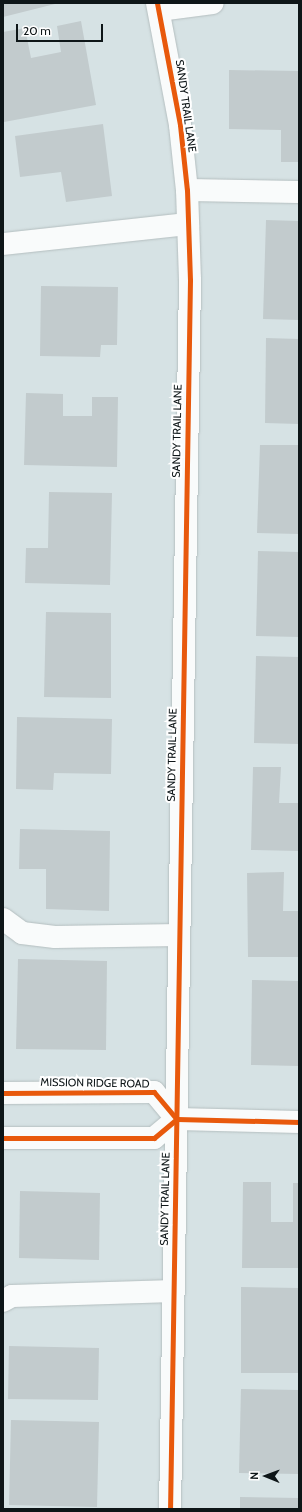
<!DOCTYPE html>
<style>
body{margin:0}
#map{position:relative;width:302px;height:1512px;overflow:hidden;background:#d6e2e4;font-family:Cabin,sans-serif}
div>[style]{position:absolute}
.building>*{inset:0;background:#c2cbcd}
.roads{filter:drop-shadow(0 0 1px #b4bebf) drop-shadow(0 0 1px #b4bebf)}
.minor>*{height:22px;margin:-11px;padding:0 11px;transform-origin:11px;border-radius:11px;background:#f9fbfb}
.cycleway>*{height:5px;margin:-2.5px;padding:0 2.5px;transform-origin:2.5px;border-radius:2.5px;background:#e8590c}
span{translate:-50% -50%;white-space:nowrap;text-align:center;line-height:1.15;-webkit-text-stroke:4px #fff;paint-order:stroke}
.street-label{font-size:11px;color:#0e1618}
.frame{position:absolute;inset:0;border:4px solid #0e1618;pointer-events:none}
.north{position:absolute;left:246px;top:1456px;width:40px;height:40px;-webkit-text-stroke:3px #fff;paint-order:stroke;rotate:271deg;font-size:11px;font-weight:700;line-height:16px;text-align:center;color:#0e1618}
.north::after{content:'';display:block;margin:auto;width:14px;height:18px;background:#0e1618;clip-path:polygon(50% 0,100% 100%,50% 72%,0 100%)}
.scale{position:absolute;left:16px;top:24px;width:87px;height:18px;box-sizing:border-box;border:2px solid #0e1618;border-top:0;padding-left:5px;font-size:12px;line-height:14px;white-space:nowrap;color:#0e1618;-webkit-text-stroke:3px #fff;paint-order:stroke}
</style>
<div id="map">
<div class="building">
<i style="clip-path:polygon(3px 3px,55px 3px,55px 4px,3px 17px)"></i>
<i style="clip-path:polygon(81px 21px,96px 105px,4px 122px,3px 32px,25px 28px,31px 58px,61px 52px,57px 26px)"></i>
<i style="clip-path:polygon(229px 70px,299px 71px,299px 162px,281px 162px,281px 130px,229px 129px)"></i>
<i style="clip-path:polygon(103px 124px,112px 196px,66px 202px,61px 172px,20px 177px,15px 136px)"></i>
<i style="clip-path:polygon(266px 220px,299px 221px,299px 320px,263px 319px)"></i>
<i style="clip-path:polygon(41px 286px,118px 287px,117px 345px,101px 345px,100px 357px,40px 356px)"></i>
<i style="clip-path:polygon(266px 338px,299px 339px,299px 424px,265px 423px)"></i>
<i style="clip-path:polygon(26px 393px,63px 394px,63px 416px,92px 416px,92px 397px,118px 397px,117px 467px,24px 465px)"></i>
<i style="clip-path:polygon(260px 445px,299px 445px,299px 534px,257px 533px)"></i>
<i style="clip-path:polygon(49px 492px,112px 493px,110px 585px,25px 583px,26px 548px,48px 548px)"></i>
<i style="clip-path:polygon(258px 551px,299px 552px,299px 637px,256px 636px)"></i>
<i style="clip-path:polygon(46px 612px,111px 613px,111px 698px,44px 697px)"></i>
<i style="clip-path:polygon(256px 656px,299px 657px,299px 744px,254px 743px)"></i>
<i style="clip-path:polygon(17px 717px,112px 719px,111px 774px,54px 773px,53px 790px,16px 789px)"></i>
<i style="clip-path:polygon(253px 767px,281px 767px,279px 803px,299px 803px,299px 851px,251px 850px)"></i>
<i style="clip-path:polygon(20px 829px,110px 831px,109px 911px,46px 909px,46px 869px,19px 869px)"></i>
<i style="clip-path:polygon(284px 872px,283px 911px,299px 911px,299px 957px,248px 957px,247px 873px)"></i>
<i style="clip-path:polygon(18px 959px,107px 961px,106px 1050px,16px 1049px)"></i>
<i style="clip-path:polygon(252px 980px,299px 981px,299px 1066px,251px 1065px)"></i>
<i style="clip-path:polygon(243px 1182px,271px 1182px,271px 1222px,293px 1222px,293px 1183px,299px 1183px,299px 1268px,242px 1268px)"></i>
<i style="clip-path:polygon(20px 1191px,100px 1193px,99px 1260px,19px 1258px)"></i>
<i style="clip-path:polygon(241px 1287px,299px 1288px,299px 1373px,241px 1373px)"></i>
<i style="clip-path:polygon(9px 1346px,99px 1348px,98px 1400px,8px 1399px)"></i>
<i style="clip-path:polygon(241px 1389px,299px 1390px,299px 1474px,239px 1473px)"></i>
<i style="clip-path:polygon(11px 1420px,99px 1422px,97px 1507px,9px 1505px)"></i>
<i style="clip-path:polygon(240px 1497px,299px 1498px,299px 1509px,240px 1509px)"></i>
</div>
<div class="roads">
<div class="minor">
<i style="left:157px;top:3px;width:124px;rotate:79.3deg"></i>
<i style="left:180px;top:125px;width:65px;rotate:83.9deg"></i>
<i style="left:187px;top:190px;width:90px;rotate:88.1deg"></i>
<i style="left:190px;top:280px;width:1229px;rotate:90.93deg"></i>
<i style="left:159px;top:10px;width:54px;rotate:-7.4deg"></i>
<i style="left:187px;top:190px;width:112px;rotate:1deg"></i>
<i style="left:3px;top:244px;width:186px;rotate:-6.2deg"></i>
<i style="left:3px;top:919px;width:24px;rotate:36deg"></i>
<i style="left:22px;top:933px;width:33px;rotate:7deg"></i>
<i style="left:55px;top:937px;width:124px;rotate:-0.9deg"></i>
<i style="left:3px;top:1093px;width:151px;rotate:-0.4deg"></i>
<i style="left:154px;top:1092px;width:35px;rotate:50deg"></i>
<i style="left:3px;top:1138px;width:151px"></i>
<i style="left:154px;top:1138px;width:30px;rotate:-40deg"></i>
<i style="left:177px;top:1119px;width:122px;rotate:1.4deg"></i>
<i style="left:3px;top:1301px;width:10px;rotate:-29deg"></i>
<i style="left:12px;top:1296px;width:162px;rotate:-1.8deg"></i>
</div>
</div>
<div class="cycleway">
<i style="left:157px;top:3px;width:124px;rotate:79.3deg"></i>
<i style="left:180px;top:125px;width:65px;rotate:83.9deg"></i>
<i style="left:187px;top:190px;width:90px;rotate:88.1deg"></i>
<i style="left:190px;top:280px;width:1229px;rotate:90.93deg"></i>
<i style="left:3px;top:1093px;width:151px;rotate:-0.4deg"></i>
<i style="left:154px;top:1092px;width:35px;rotate:50deg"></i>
<i style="left:3px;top:1138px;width:151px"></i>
<i style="left:154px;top:1138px;width:30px;rotate:-40deg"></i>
<i style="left:177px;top:1119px;width:122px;rotate:1.4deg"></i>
</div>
<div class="street-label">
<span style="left:186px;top:106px;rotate:82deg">SANDY TRAIL LANE</span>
<span style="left:177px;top:431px;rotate:-89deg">SANDY TRAIL LANE</span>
<span style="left:172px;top:755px;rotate:-89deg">SANDY TRAIL LANE</span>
<span style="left:95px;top:1083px;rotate:1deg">MISSION RIDGE ROAD</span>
<span style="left:165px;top:1199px;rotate:-89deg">SANDY TRAIL LANE</span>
</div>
<div class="frame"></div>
<div class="north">N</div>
<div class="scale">20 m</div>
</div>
